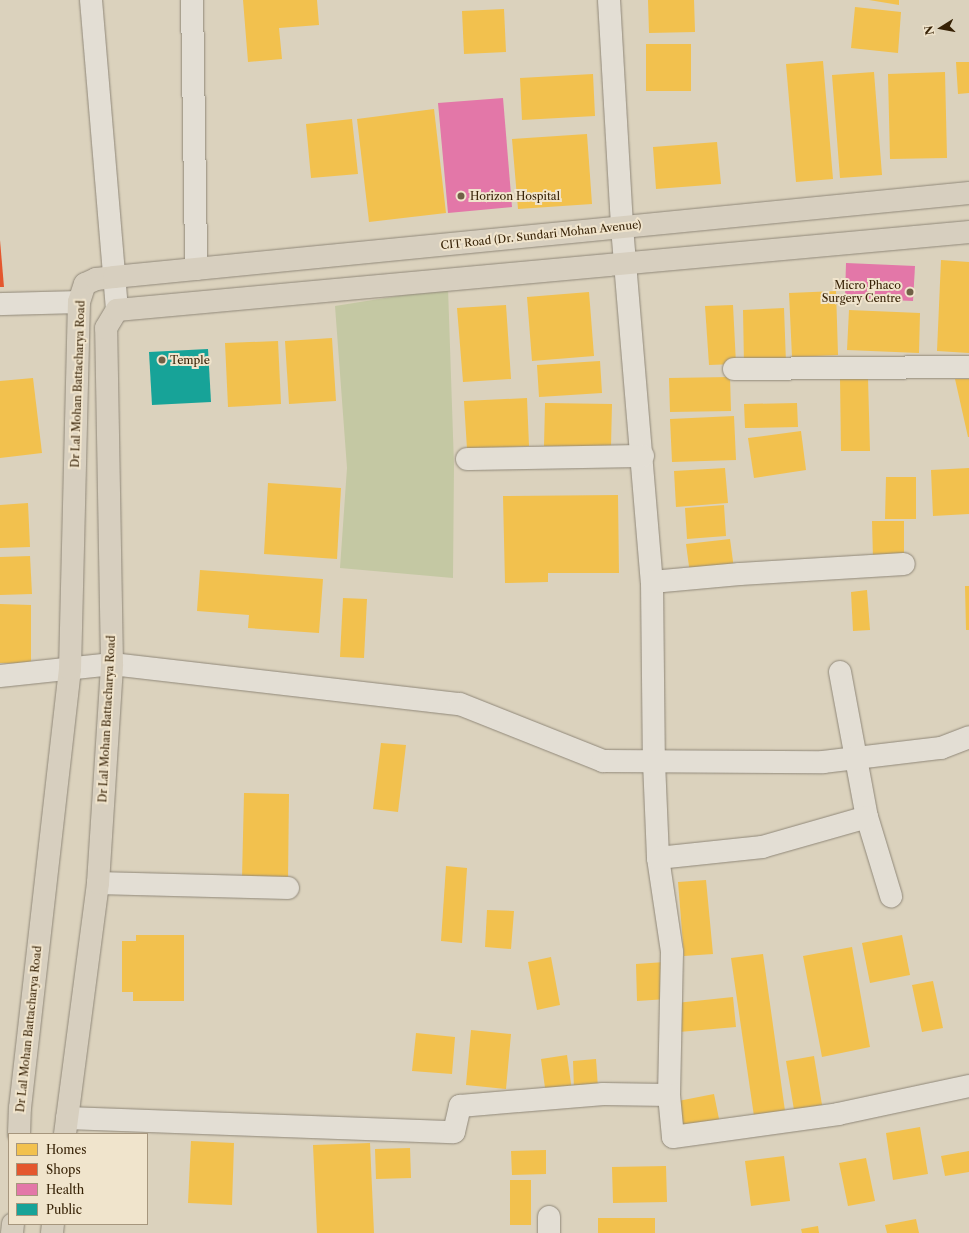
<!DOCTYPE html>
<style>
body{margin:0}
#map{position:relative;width:969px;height:1233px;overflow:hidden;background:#dbd2bd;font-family:"Libre Caslon Text",serif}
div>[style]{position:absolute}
.green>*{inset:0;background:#c4c8a3}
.homes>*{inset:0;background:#f2c14e}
.shops>*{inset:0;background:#e4572e}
.health>*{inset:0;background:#e377a8}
.public>*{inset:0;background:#17a398}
.roads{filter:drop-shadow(0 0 1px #908879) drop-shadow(0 0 1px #908879)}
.minor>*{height:22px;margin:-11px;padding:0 11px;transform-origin:11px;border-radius:11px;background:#e3ded4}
.major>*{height:22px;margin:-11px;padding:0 11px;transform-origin:11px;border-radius:11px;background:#d7cfbf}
.dots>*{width:11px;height:11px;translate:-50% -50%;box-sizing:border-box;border:2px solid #f0e4cc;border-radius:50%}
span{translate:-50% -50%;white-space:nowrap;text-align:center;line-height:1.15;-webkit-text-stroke:4px #f0e4cc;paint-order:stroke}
.poi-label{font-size:11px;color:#372206}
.left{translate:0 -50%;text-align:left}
.right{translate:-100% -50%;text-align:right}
.street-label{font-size:11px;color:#372206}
.legend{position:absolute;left:8px;top:1133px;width:140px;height:92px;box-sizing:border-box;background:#f0e4cc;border:1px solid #a6967d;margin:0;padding:5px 7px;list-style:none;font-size:12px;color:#372206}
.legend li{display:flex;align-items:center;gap:8px;height:20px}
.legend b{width:20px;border:1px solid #a6967d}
.north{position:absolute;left:921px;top:8px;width:40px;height:40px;-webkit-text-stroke:3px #f0e4cc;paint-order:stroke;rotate:259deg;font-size:11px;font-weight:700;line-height:16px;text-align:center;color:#372206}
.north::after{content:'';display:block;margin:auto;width:14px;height:18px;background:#372206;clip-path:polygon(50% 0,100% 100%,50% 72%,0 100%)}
</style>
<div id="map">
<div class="green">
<i style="clip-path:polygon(448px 288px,454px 465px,453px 578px,340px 568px,347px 468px,335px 306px)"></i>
</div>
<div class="homes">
<i style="clip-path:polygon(243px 0,317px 0,319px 25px,279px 28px,282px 59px,248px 62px)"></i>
<i style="clip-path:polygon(648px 0,694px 0,695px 32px,649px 33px)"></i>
<i style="clip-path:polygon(869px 0,899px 0,899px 5px)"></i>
<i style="clip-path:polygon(855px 7px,901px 12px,898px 53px,851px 48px)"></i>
<i style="clip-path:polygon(504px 9px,506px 52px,464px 54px,462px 11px)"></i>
<i style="clip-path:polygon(646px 44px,691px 44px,691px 91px,646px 91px)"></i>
<i style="clip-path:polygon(823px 61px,833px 179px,796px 182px,786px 64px)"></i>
<i style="clip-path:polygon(956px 62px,969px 62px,969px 93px,958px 94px)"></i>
<i style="clip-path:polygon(874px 72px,882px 175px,840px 178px,832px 75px)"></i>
<i style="clip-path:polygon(945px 72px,947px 158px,890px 159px,888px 74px)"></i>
<i style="clip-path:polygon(593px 74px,595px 116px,522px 120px,520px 78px)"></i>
<i style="clip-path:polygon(434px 109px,446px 213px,369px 222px,357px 119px)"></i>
<i style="clip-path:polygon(352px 119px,358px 174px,311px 178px,306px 124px)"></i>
<i style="clip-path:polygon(587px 134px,592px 204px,518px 209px,512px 139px)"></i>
<i style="clip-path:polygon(717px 142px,721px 184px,656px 189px,653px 147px)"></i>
<i style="clip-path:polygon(941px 260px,969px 262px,969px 353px,937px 351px)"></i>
<i style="clip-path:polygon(836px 291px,838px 355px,792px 357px,789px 293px)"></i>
<i style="clip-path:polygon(589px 292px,594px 356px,532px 361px,527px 297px)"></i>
<i style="clip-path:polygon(506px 305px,511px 379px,463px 382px,457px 308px)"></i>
<i style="clip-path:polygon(733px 305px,736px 364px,709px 365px,705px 306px)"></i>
<i style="clip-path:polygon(784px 308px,786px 363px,744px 365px,743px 310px)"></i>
<i style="clip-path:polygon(849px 310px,920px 313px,919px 353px,847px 350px)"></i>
<i style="clip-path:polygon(332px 338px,336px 401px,289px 404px,285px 341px)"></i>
<i style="clip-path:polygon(278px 341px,281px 404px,228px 407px,225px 343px)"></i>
<i style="clip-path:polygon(600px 361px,602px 393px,539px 397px,537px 365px)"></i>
<i style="clip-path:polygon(730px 377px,731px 411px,670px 412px,669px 378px)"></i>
<i style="clip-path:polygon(33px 378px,42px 453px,0 458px,0 381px)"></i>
<i style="clip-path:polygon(840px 378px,868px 378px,870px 451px,841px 451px)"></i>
<i style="clip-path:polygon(955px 379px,969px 379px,969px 437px,968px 437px)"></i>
<i style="clip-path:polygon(527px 398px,529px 446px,467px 449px,464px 401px)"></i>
<i style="clip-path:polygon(545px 403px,612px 404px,611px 447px,544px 446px)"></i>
<i style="clip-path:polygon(797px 403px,798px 427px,745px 428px,744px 404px)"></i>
<i style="clip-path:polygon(734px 416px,736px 460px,672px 462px,670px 419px)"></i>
<i style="clip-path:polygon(801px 431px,806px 470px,754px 478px,748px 438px)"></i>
<i style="clip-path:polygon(725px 468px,728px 503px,676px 507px,674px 471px)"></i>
<i style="clip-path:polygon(969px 468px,969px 514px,933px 516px,931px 470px)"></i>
<i style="clip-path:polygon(886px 477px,916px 477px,916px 519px,885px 519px)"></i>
<i style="clip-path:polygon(268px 483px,341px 488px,337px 559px,264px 554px)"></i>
<i style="clip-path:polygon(618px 495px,619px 573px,548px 573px,548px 582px,505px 583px,503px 496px)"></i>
<i style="clip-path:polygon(28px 503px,30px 547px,0 548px,0 505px)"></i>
<i style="clip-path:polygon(724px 505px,726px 536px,687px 539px,685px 508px)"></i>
<i style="clip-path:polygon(872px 521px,904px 521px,904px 559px,873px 559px)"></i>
<i style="clip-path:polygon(730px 539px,734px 569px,690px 574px,686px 544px)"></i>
<i style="clip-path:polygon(30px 556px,32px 594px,0 595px,0 557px)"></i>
<i style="clip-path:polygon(200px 570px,323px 579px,319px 633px,248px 628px,249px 615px,197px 611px)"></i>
<i style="clip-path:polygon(965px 586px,969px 586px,969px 630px,966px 630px)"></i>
<i style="clip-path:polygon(867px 590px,870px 630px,853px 631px,851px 592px)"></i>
<i style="clip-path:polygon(343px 598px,367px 599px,364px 658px,340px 657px)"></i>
<i style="clip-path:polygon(0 604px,31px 605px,31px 664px,0 663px)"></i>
<i style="clip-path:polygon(381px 743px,406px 745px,398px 812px,373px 809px)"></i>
<i style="clip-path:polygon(244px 793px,289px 794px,288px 880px,242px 879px)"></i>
<i style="clip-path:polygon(446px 866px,467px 868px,462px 943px,441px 941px)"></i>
<i style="clip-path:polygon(706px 880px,713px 954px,684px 956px,678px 882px)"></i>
<i style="clip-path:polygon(487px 910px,514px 911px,511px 949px,485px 947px)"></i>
<i style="clip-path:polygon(136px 935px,184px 935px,184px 1001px,133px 1001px,133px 992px,122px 992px,122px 941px,136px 941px)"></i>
<i style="clip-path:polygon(902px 935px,910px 975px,870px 983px,862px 943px)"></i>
<i style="clip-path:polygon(852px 947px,870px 1047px,822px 1057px,803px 956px)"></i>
<i style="clip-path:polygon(763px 954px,786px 1118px,755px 1123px,731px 958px)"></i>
<i style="clip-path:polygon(551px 957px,560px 1005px,537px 1010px,528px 962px)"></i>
<i style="clip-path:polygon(665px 962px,667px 999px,637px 1001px,636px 964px)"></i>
<i style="clip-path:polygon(933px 981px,943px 1028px,922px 1032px,912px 985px)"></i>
<i style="clip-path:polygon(733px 997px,736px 1027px,679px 1032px,676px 1003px)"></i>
<i style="clip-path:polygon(471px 1030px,511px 1034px,506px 1089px,466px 1085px)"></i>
<i style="clip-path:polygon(416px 1033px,455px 1037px,452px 1074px,412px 1071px)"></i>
<i style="clip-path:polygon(567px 1055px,572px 1091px,546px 1095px,541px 1059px)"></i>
<i style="clip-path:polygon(814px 1056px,822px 1105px,794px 1110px,786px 1061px)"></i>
<i style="clip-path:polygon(596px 1059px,598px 1088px,574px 1090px,573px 1061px)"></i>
<i style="clip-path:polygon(714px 1094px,720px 1124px,678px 1131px,673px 1102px)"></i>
<i style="clip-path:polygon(920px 1127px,928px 1174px,893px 1180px,886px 1133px)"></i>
<i style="clip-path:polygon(191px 1141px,234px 1143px,232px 1205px,188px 1203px)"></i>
<i style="clip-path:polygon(370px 1143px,374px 1233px,317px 1233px,313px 1145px)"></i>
<i style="clip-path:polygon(410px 1148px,411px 1178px,376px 1179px,375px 1149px)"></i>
<i style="clip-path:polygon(546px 1150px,546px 1174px,512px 1175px,511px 1151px)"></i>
<i style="clip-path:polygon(969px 1151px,969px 1172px,945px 1176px,941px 1156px)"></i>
<i style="clip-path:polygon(784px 1156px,790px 1201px,751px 1206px,745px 1161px)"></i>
<i style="clip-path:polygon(866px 1158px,875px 1201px,848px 1206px,839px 1163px)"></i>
<i style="clip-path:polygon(666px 1166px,667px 1202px,613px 1203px,612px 1167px)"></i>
<i style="clip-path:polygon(510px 1180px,531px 1180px,531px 1225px,510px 1225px)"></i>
<i style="clip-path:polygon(598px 1218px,655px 1218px,655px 1233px,598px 1233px)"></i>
<i style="clip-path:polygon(916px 1219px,919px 1233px,887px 1233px,885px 1225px)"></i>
<i style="clip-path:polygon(818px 1226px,819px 1233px,802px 1233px,801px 1229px)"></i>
</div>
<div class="shops">
<i style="clip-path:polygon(0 240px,4px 287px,0 287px)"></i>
</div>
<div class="health">
<i style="clip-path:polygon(503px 98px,512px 207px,448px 213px,438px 103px)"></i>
<i style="clip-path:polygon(846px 263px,915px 266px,913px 301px,845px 298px)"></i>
</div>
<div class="public">
<i style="clip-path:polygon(208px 349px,211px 402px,152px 405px,149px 352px)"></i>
</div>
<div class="roads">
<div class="minor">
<i style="left:91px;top:0;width:311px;rotate:85.2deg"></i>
<i style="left:192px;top:0;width:269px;rotate:89.1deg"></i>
<i style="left:609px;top:0;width:227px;rotate:86.7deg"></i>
<i style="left:622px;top:227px;width:356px;rotate:85.2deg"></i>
<i style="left:652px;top:582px;width:180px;rotate:89.4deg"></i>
<i style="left:654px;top:762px;width:96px;rotate:87.6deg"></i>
<i style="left:658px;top:858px;width:95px;rotate:81.5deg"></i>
<i style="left:672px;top:952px;width:143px;rotate:91.2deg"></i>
<i style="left:669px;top:1095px;width:42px;rotate:84.6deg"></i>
<i style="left:673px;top:1137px;width:167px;rotate:-7.9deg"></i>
<i style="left:838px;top:1114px;width:134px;rotate:-12.1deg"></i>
<i style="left:0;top:304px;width:79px;rotate:-1.5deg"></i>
<i style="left:734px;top:369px;width:235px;rotate:-0.5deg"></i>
<i style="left:467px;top:459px;width:176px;rotate:-1deg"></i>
<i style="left:652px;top:582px;width:88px;rotate:-5.2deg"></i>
<i style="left:740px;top:574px;width:164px;rotate:-3.5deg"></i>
<i style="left:840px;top:672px;width:147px;rotate:79.5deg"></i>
<i style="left:867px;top:817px;width:83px;rotate:73.1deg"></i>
<i style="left:0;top:676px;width:113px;rotate:-6.1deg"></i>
<i style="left:112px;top:664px;width:350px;rotate:6.6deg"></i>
<i style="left:460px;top:704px;width:154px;rotate:21.7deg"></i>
<i style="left:603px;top:761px;width:220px;rotate:0.3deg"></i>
<i style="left:823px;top:762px;width:119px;rotate:-6.8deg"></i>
<i style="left:941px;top:748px;width:30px;rotate:-21deg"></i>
<i style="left:658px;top:858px;width:105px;rotate:-6deg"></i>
<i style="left:762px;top:847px;width:109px;rotate:-15.9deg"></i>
<i style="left:98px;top:883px;width:190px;rotate:1.5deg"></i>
<i style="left:67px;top:1118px;width:387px;rotate:2.1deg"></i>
<i style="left:454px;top:1132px;width:27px;rotate:-77deg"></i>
<i style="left:460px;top:1106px;width:144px;rotate:-4.8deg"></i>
<i style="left:603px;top:1094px;width:66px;rotate:0.9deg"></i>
<i style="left:549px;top:1217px;width:16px;rotate:90deg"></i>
</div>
<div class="major">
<i style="left:19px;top:1134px;width:26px;rotate:-88deg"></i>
<i style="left:20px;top:1108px;width:442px;rotate:-83.5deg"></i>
<i style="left:70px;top:669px;width:367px;rotate:-88.6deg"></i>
<i style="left:79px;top:302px;width:19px;rotate:-72deg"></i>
<i style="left:85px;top:284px;width:12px;rotate:-24deg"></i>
<i style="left:96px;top:279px;width:18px;rotate:-6deg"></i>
<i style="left:114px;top:277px;width:859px;rotate:-5.61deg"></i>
<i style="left:65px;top:1134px;width:253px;rotate:-82.5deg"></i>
<i style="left:98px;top:883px;width:219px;rotate:-86.3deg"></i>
<i style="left:112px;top:664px;width:336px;rotate:-91deg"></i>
<i style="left:106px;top:328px;width:21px;rotate:-59deg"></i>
<i style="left:117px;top:310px;width:856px;rotate:-5.23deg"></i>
<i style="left:12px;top:1233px;width:9px;rotate:-84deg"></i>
<i style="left:52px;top:1233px;width:9px;rotate:-84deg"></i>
</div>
</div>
<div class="dots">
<i style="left:461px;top:196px;background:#706046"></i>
<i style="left:910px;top:292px;background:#706046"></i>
<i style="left:162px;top:360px;background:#706046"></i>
</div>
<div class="poi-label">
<span class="left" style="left:470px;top:196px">Horizon Hospital</span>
<span class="right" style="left:901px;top:292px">Micro Phaco<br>Surgery Centre</span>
<span class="left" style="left:170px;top:360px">Temple</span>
</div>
<div class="street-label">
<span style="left:541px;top:235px;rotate:-6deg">CIT Road (Dr. Sundari Mohan Avenue)</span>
<span style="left:78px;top:384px;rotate:-88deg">Dr Lal Mohan Battacharya Road</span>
<span style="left:107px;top:719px;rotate:-87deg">Dr Lal Mohan Battacharya Road</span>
<span style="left:29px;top:1029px;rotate:-84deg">Dr Lal Mohan Battacharya Road</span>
</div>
<ul class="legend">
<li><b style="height:11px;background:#f2c14e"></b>Homes</li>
<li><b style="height:11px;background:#e4572e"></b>Shops</li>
<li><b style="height:11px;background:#e377a8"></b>Health</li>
<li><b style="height:11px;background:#17a398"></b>Public</li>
</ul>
<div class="north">N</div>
</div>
